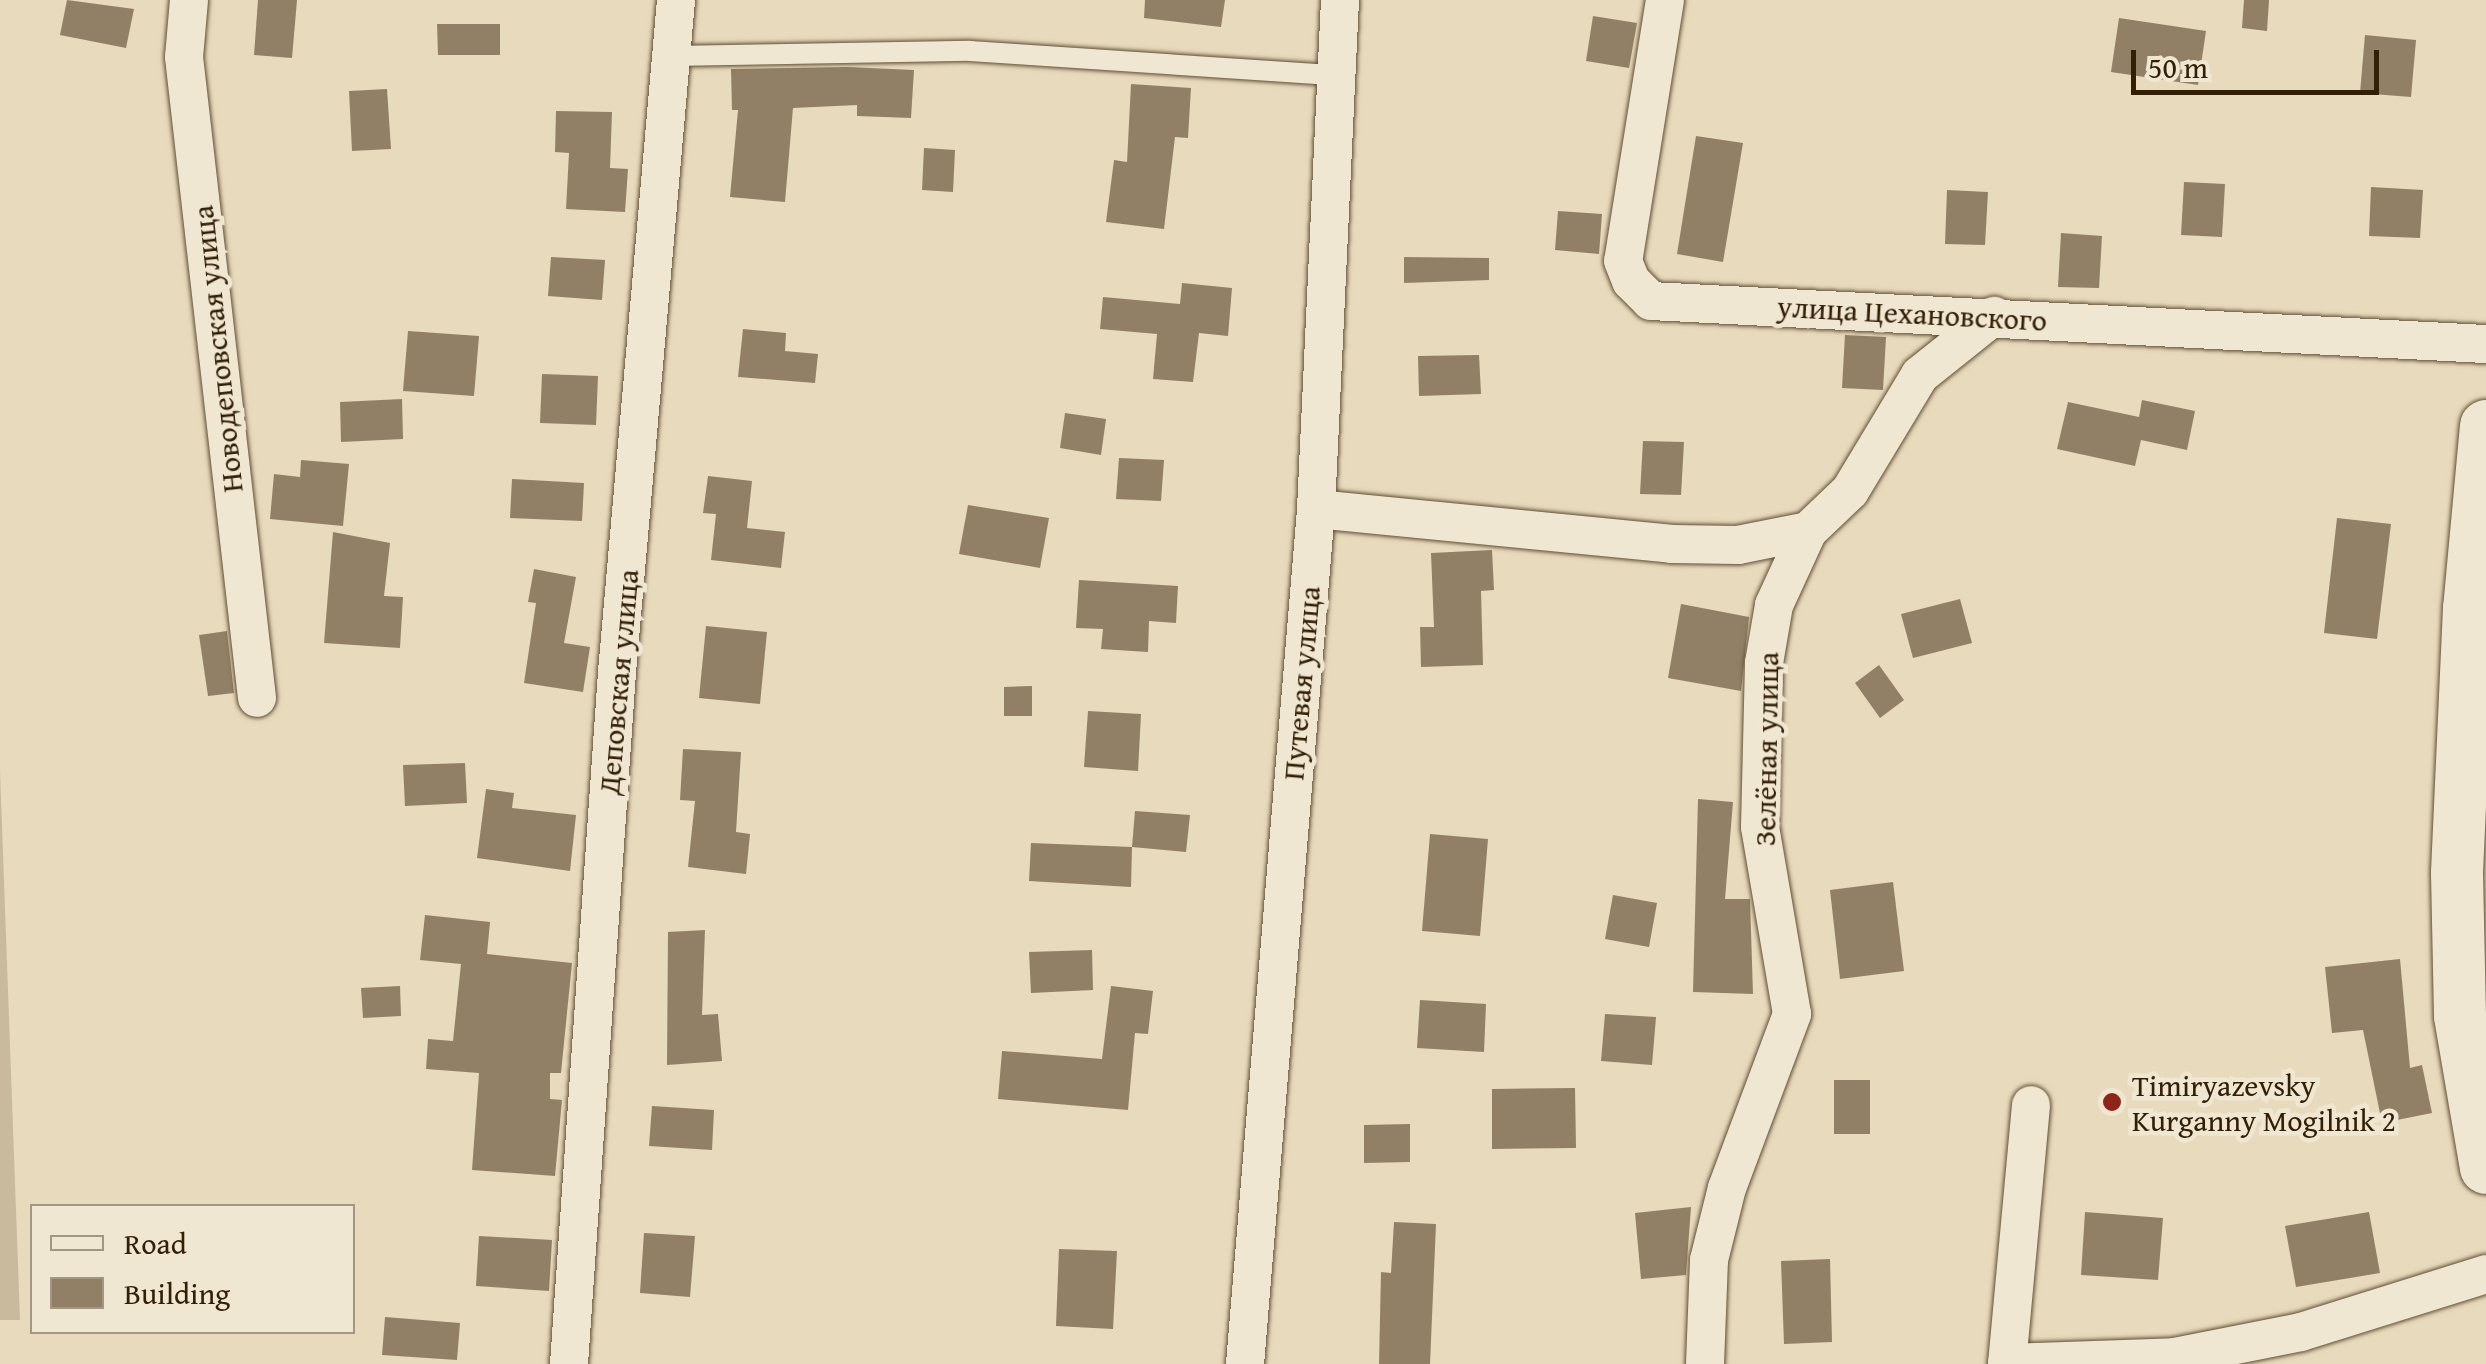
<!DOCTYPE html>
<meta charset="utf-8">
<style>
body{margin:0}
#map{position:relative;width:2486px;height:1364px;overflow:hidden;background:#e8dabc;font-family:"Gentium Book Plus",serif}
div>[style]{position:absolute}
.green>*{inset:0;background:#c9ba9d}
.building>*{inset:0;background:#918065}
.roads{filter:drop-shadow(0 0 2px #604e34) drop-shadow(0 0 2px #604e34)}
.lane>*{height:20px;margin:-10px;padding:0 10px;transform-origin:10px;border-radius:10px;background:#f0e7d3}
.street>*{height:38px;margin:-19px;padding:0 19px;transform-origin:19px;border-radius:19px;background:#f0e7d3}
.secondary>*{height:52px;margin:-26px;padding:0 26px;transform-origin:26px;border-radius:26px;background:#f0e7d3}
.dots>*{width:28px;height:28px;translate:-50% -50%;box-sizing:border-box;border:5px solid #f0e7d3;border-radius:50%}
span{translate:-50% -50%;white-space:nowrap;text-align:center;line-height:1.15;-webkit-text-stroke:9px #f0e7d3;paint-order:stroke}
.street-label{font-size:30px;color:#331f06}
.poi-label{font-size:30px;color:#331f06}
.left{translate:0 -50%;text-align:left}
.legend{position:absolute;left:30px;top:1204px;width:325px;height:130px;box-sizing:border-box;background:#f0e7d3;border:2px solid #a49781;margin:0;padding:12px 18px;list-style:none;font-size:30px;color:#331f06}
.legend li{display:flex;align-items:center;gap:20px;height:50px}
.legend b{width:50px;border:2px solid #a49781}
.scale{position:absolute;left:2131px;top:50px;width:248px;height:45px;box-sizing:border-box;border:5px solid #331f06;border-top:0;padding-left:12px;font-size:30px;line-height:35px;white-space:nowrap;color:#331f06;-webkit-text-stroke:8px #f0e7d3;paint-order:stroke}
</style>
<div id="map">
<div class="green">
<i style="clip-path:polygon(0 771px,20px 1320px,0 1320px)"></i>
</div>
<div class="building">
<i style="clip-path:polygon(67px 0,134px 9px,126px 48px,60px 35px)"></i>
<i style="clip-path:polygon(258px 0,297px 0,292px 58px,254px 55px)"></i>
<i style="clip-path:polygon(1145px 0,1225px 0,1221px 27px,1144px 18px)"></i>
<i style="clip-path:polygon(2244px 0,2269px 0,2267px 31px,2242px 28px)"></i>
<i style="clip-path:polygon(1593px 16px,1637px 23px,1629px 68px,1586px 61px)"></i>
<i style="clip-path:polygon(2119px 18px,2206px 31px,2198px 85px,2111px 72px)"></i>
<i style="clip-path:polygon(437px 24px,500px 24px,500px 55px,438px 55px)"></i>
<i style="clip-path:polygon(2365px 35px,2416px 40px,2411px 97px,2360px 93px)"></i>
<i style="clip-path:polygon(848px 67px,914px 70px,911px 118px,857px 116px,857px 105px,793px 108px,785px 202px,730px 197px,738px 110px,732px 110px,731px 69px)"></i>
<i style="clip-path:polygon(1131px 84px,1191px 88px,1188px 138px,1175px 137px,1164px 229px,1106px 222px,1114px 160px,1127px 162px)"></i>
<i style="clip-path:polygon(387px 89px,391px 149px,352px 151px,349px 91px)"></i>
<i style="clip-path:polygon(556px 111px,612px 112px,610px 168px,628px 169px,625px 212px,566px 209px,569px 153px,555px 152px)"></i>
<i style="clip-path:polygon(1696px 136px,1743px 143px,1723px 262px,1677px 254px)"></i>
<i style="clip-path:polygon(924px 148px,955px 150px,953px 192px,922px 190px)"></i>
<i style="clip-path:polygon(2184px 182px,2225px 184px,2222px 237px,2181px 235px)"></i>
<i style="clip-path:polygon(2371px 187px,2423px 190px,2420px 238px,2369px 236px)"></i>
<i style="clip-path:polygon(1947px 190px,1988px 192px,1985px 245px,1945px 244px)"></i>
<i style="clip-path:polygon(1558px 211px,1602px 214px,1599px 254px,1555px 250px)"></i>
<i style="clip-path:polygon(2061px 233px,2102px 236px,2099px 288px,2058px 287px)"></i>
<i style="clip-path:polygon(551px 257px,605px 260px,602px 300px,548px 296px)"></i>
<i style="clip-path:polygon(1404px 257px,1489px 258px,1489px 280px,1404px 283px)"></i>
<i style="clip-path:polygon(1182px 283px,1232px 288px,1228px 336px,1199px 333px,1193px 382px,1153px 379px,1157px 334px,1100px 329px,1103px 297px,1180px 304px)"></i>
<i style="clip-path:polygon(743px 329px,786px 333px,785px 351px,818px 354px,815px 383px,738px 377px)"></i>
<i style="clip-path:polygon(408px 331px,479px 336px,474px 396px,403px 391px)"></i>
<i style="clip-path:polygon(1845px 335px,1886px 337px,1883px 390px,1842px 388px)"></i>
<i style="clip-path:polygon(1479px 355px,1481px 394px,1419px 396px,1418px 356px)"></i>
<i style="clip-path:polygon(542px 374px,598px 376px,596px 425px,540px 423px)"></i>
<i style="clip-path:polygon(402px 399px,403px 439px,341px 442px,340px 402px)"></i>
<i style="clip-path:polygon(2142px 400px,2195px 411px,2187px 450px,2141px 440px,2135px 466px,2057px 449px,2068px 402px,2139px 417px)"></i>
<i style="clip-path:polygon(1065px 413px,1106px 419px,1101px 455px,1060px 448px)"></i>
<i style="clip-path:polygon(1643px 441px,1684px 442px,1681px 495px,1640px 494px)"></i>
<i style="clip-path:polygon(1119px 458px,1164px 460px,1161px 501px,1116px 499px)"></i>
<i style="clip-path:polygon(301px 460px,349px 464px,343px 526px,270px 519px,274px 474px,300px 477px)"></i>
<i style="clip-path:polygon(708px 476px,752px 481px,747px 528px,785px 532px,781px 568px,711px 560px,716px 514px,703px 513px)"></i>
<i style="clip-path:polygon(512px 479px,584px 483px,582px 521px,510px 518px)"></i>
<i style="clip-path:polygon(968px 505px,1049px 518px,1040px 568px,959px 554px)"></i>
<i style="clip-path:polygon(2337px 518px,2391px 524px,2377px 639px,2324px 633px)"></i>
<i style="clip-path:polygon(333px 532px,390px 543px,384px 596px,403px 597px,400px 648px,324px 643px)"></i>
<i style="clip-path:polygon(1492px 550px,1494px 590px,1481px 591px,1483px 665px,1421px 667px,1420px 627px,1434px 627px,1431px 553px)"></i>
<i style="clip-path:polygon(534px 569px,576px 577px,564px 643px,590px 647px,583px 692px,524px 683px,536px 603px,528px 602px)"></i>
<i style="clip-path:polygon(1079px 580px,1178px 586px,1176px 623px,1149px 621px,1148px 652px,1101px 649px,1103px 629px,1076px 628px)"></i>
<i style="clip-path:polygon(1960px 599px,1972px 643px,1913px 658px,1901px 614px)"></i>
<i style="clip-path:polygon(1681px 604px,1749px 617px,1741px 691px,1668px 678px)"></i>
<i style="clip-path:polygon(706px 626px,767px 632px,760px 704px,699px 698px)"></i>
<i style="clip-path:polygon(227px 631px,234px 693px,208px 696px,199px 635px)"></i>
<i style="clip-path:polygon(1879px 665px,1904px 700px,1880px 718px,1855px 683px)"></i>
<i style="clip-path:polygon(1032px 686px,1032px 716px,1004px 716px,1004px 687px)"></i>
<i style="clip-path:polygon(1088px 711px,1141px 714px,1138px 771px,1084px 767px)"></i>
<i style="clip-path:polygon(683px 749px,741px 752px,736px 832px,750px 834px,746px 874px,688px 867px,695px 801px,680px 800px)"></i>
<i style="clip-path:polygon(465px 763px,467px 803px,405px 806px,403px 765px)"></i>
<i style="clip-path:polygon(486px 789px,514px 793px,512px 808px,576px 815px,570px 871px,477px 858px)"></i>
<i style="clip-path:polygon(1698px 799px,1733px 802px,1725px 899px,1750px 899px,1753px 994px,1693px 992px)"></i>
<i style="clip-path:polygon(1135px 811px,1190px 815px,1186px 852px,1132px 847px)"></i>
<i style="clip-path:polygon(1430px 834px,1488px 839px,1480px 936px,1422px 931px)"></i>
<i style="clip-path:polygon(1031px 843px,1132px 847px,1131px 887px,1029px 881px)"></i>
<i style="clip-path:polygon(1893px 882px,1904px 971px,1840px 979px,1830px 890px)"></i>
<i style="clip-path:polygon(1613px 895px,1657px 903px,1649px 947px,1605px 939px)"></i>
<i style="clip-path:polygon(425px 915px,490px 922px,487px 954px,572px 963px,561px 1073px,550px 1073px,550px 1099px,562px 1100px,555px 1176px,472px 1170px,479px 1073px,426px 1069px,428px 1039px,453px 1041px,461px 964px,420px 960px)"></i>
<i style="clip-path:polygon(705px 930px,702px 1015px,718px 1014px,722px 1061px,667px 1065px,668px 932px)"></i>
<i style="clip-path:polygon(1092px 950px,1093px 990px,1031px 993px,1029px 952px)"></i>
<i style="clip-path:polygon(2400px 959px,2410px 1068px,2422px 1065px,2432px 1113px,2382px 1123px,2363px 1030px,2332px 1033px,2325px 967px)"></i>
<i style="clip-path:polygon(400px 986px,401px 1016px,363px 1018px,361px 988px)"></i>
<i style="clip-path:polygon(1111px 986px,1153px 991px,1148px 1034px,1135px 1033px,1128px 1110px,998px 1099px,1002px 1051px,1102px 1059px)"></i>
<i style="clip-path:polygon(1420px 1000px,1486px 1004px,1484px 1052px,1417px 1048px)"></i>
<i style="clip-path:polygon(1605px 1014px,1656px 1017px,1652px 1065px,1601px 1061px)"></i>
<i style="clip-path:polygon(1834px 1080px,1870px 1080px,1870px 1134px,1834px 1134px)"></i>
<i style="clip-path:polygon(1575px 1088px,1576px 1148px,1492px 1149px,1492px 1089px)"></i>
<i style="clip-path:polygon(652px 1106px,714px 1110px,712px 1150px,649px 1146px)"></i>
<i style="clip-path:polygon(1410px 1124px,1410px 1162px,1364px 1163px,1364px 1125px)"></i>
<i style="clip-path:polygon(1691px 1207px,1686px 1275px,1641px 1279px,1635px 1213px)"></i>
<i style="clip-path:polygon(2085px 1212px,2163px 1218px,2158px 1280px,2081px 1275px)"></i>
<i style="clip-path:polygon(2369px 1212px,2380px 1273px,2296px 1287px,2285px 1226px)"></i>
<i style="clip-path:polygon(1394px 1222px,1436px 1224px,1430px 1364px,1379px 1364px,1381px 1272px,1391px 1273px)"></i>
<i style="clip-path:polygon(644px 1233px,695px 1236px,690px 1297px,640px 1293px)"></i>
<i style="clip-path:polygon(479px 1236px,552px 1240px,549px 1291px,476px 1286px)"></i>
<i style="clip-path:polygon(1059px 1249px,1117px 1251px,1113px 1329px,1056px 1326px)"></i>
<i style="clip-path:polygon(1830px 1259px,1832px 1342px,1784px 1344px,1781px 1261px)"></i>
<i style="clip-path:polygon(385px 1317px,460px 1323px,457px 1360px,382px 1355px)"></i>
</div>
<div class="roads">
<div class="lane">
<i style="left:673px;top:56px;width:297px;rotate:-1deg"></i>
<i style="left:970px;top:51px;width:366px;rotate:3.8deg"></i>
</div>
<div class="street">
<i style="left:189px;top:0;width:57px;rotate:95deg"></i>
<i style="left:184px;top:57px;width:645px;rotate:83.5deg"></i>
<i style="left:1665px;top:0;width:264px;rotate:99.1deg"></i>
<i style="left:1623px;top:261px;width:22px;rotate:68deg"></i>
<i style="left:1631px;top:281px;width:28px;rotate:45deg"></i>
<i style="left:1651px;top:301px;width:836px;rotate:2.95deg"></i>
<i style="left:1316px;top:509px;width:358px;rotate:5.6deg"></i>
<i style="left:1672px;top:544px;width:66px;rotate:0.9deg"></i>
<i style="left:1738px;top:545px;width:71px;rotate:-11.3deg"></i>
<i style="left:2007px;top:1363px;width:168px;rotate:-2deg"></i>
<i style="left:2175px;top:1357px;width:128px;rotate:-11.2deg"></i>
<i style="left:2301px;top:1332px;width:194px;rotate:-17.4deg"></i>
<i style="left:569px;top:1364px;width:694px;rotate:-86.03deg"></i>
<i style="left:617px;top:672px;width:675px;rotate:-84.98deg"></i>
<i style="left:1245px;top:1364px;width:858px;rotate:-85.25deg"></i>
<i style="left:1316px;top:509px;width:510px;rotate:-87.3deg"></i>
<i style="left:1705px;top:1364px;width:104px;rotate:-87.8deg"></i>
<i style="left:1709px;top:1260px;width:74px;rotate:-76deg"></i>
<i style="left:1727px;top:1188px;width:186px;rotate:-69.5deg"></i>
<i style="left:1792px;top:1014px;width:190px;rotate:-99.7deg"></i>
<i style="left:1760px;top:827px;width:164px;rotate:-88.6deg"></i>
<i style="left:1764px;top:663px;width:59px;rotate:-80.2deg"></i>
<i style="left:1774px;top:605px;width:81px;rotate:-65.3deg"></i>
<i style="left:1808px;top:531px;width:58px;rotate:-43.6deg"></i>
<i style="left:1850px;top:491px;width:135px;rotate:-58.9deg"></i>
<i style="left:1920px;top:375px;width:95px;rotate:-38.6deg"></i>
<i style="left:2007px;top:1364px;width:260px;rotate:-84.7deg"></i>
</div>
<div class="secondary">
<i style="left:2486px;top:426px;width:183px;rotate:95.3deg"></i>
<i style="left:2469px;top:608px;width:265px;rotate:92.6deg"></i>
<i style="left:2457px;top:873px;width:143px;rotate:88.8deg"></i>
<i style="left:2460px;top:1016px;width:154px;rotate:80.3deg"></i>
</div>
</div>
<div class="dots">
<i style="left:2112px;top:1102px;background:#8f2418"></i>
</div>
<div class="street-label">
<span style="left:1912px;top:313px;rotate:3deg">улица Цехановского</span>
<span style="left:217px;top:349px;rotate:-96deg">Новодеповская улица</span>
<span style="left:618px;top:682px;rotate:-85deg">Деповская улица</span>
<span style="left:1301px;top:683px;rotate:-85deg">Путевая улица</span>
<span style="left:1766px;top:749px;rotate:-89deg">Зелёная улица</span>
</div>
<div class="poi-label">
<span class="left" style="left:2132px;top:1102px">Timiryazevsky<br>Kurganny Mogilnik 2</span>
</div>
<ul class="legend">
<li><b style="height:12px;background:#f0e7d3"></b>Road</li>
<li><b style="height:28px;background:#918065"></b>Building</li>
</ul>
<div class="scale">50 m</div>
</div>
